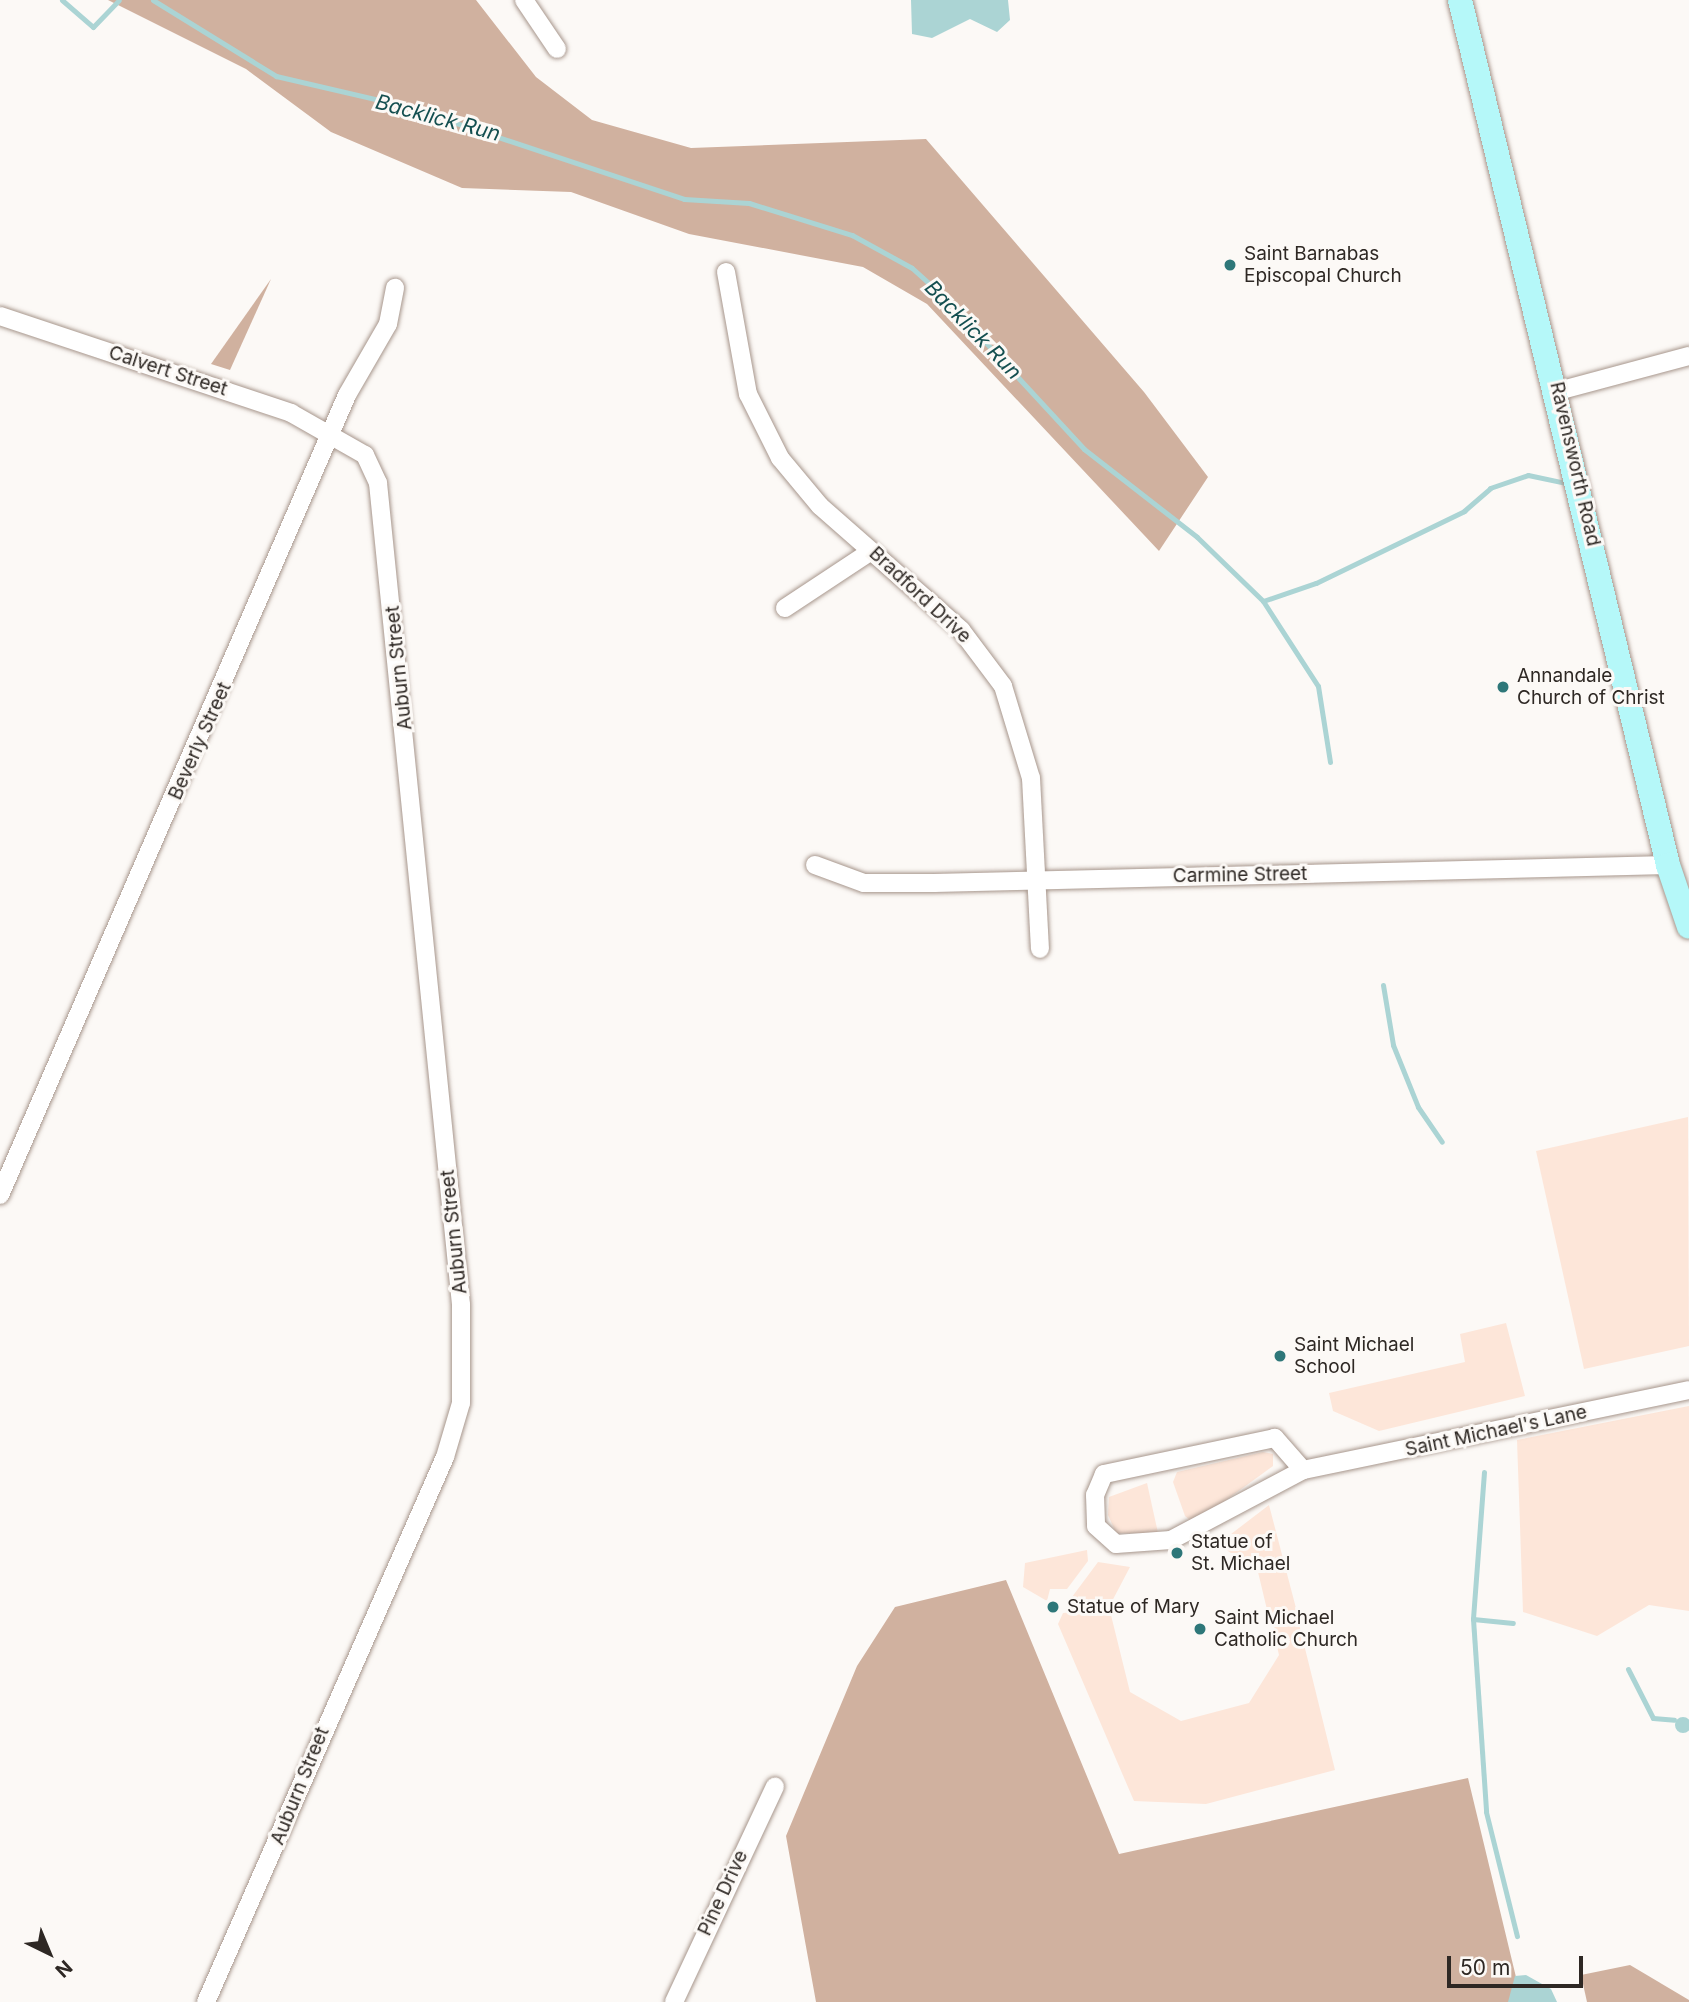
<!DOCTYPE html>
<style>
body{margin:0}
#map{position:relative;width:1689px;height:2002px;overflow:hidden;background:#fcf9f6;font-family:Inter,sans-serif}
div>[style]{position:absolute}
.green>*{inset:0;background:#fde6d9}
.forest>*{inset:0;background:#d0b19f}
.water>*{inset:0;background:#abd4d4}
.round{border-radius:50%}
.stream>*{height:5px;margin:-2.5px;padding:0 2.5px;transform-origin:2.5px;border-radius:2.5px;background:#abd4d4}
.roads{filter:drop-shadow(0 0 2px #a7968c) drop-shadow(0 0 2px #a7968c)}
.street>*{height:18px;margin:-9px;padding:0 9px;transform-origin:9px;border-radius:9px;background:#fff}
.secondary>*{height:24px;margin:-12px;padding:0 12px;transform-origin:12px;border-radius:12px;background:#b5f8f9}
.dots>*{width:19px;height:19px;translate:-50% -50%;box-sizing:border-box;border:4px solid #fcf9f6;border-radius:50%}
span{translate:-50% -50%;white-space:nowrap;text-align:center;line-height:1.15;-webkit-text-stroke:6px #fcf9f6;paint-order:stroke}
.poi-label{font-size:19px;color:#2e2824}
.left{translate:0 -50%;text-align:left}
.street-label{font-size:19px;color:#2e2824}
.water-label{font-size:21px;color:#144f50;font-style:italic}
.north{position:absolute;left:14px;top:1918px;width:70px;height:70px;-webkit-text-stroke:5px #fcf9f6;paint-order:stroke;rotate:137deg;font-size:19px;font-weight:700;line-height:28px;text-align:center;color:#2e2824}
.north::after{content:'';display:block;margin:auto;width:24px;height:32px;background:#2e2824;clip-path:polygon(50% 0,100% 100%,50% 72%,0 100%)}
.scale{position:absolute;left:1447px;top:1956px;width:136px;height:32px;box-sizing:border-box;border:4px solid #2e2824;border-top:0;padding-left:9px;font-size:21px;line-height:24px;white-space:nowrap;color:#2e2824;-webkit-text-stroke:5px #fcf9f6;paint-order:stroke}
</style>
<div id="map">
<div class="green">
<i style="clip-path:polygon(1688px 1117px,1689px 1346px,1584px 1369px,1536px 1151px)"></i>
<i style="clip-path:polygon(1506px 1323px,1525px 1396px,1379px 1431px,1333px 1411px,1329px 1393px,1465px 1362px,1460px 1334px)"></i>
<i style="clip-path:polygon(1689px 1406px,1689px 1611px,1649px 1605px,1597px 1636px,1523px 1612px,1517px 1440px)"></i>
<i style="clip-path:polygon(1263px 1452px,1273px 1454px,1273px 1466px,1222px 1503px,1190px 1520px,1185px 1516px,1173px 1482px,1177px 1472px)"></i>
<i style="clip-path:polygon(1147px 1483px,1158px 1533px,1116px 1533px,1108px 1515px,1109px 1497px)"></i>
<i style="clip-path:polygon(1269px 1505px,1297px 1612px,1269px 1618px,1258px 1572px,1218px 1544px)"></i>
<i style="clip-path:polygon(1087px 1550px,1088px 1561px,1067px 1589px,1050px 1589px,1047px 1601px,1023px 1587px,1025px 1563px)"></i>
<i style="clip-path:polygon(1098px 1562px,1130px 1567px,1109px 1607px,1130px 1692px,1181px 1721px,1249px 1703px,1279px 1655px,1272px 1626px,1298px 1620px,1335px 1770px,1206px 1804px,1134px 1801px,1058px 1624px,1063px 1613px,1073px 1612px,1072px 1597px)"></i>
</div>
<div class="forest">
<i style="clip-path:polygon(108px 0,476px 0,536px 77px,592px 120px,691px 148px,926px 139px,1144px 392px,1208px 477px,1159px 551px,927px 304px,863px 267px,689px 234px,571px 192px,462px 188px,331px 132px,246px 69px)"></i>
<i style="clip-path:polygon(271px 279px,230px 370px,211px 364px)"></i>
<i style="clip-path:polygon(1006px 1580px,1119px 1854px,1468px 1778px,1522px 2002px,816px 2002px,786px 1836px,857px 1666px,895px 1607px)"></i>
<i style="clip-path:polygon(1630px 1965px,1689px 2000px,1689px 2002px,1587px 2002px,1581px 1975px)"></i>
</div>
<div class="water">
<i style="clip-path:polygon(1008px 0,1010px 20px,997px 32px,970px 19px,932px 38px,912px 34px,911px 0)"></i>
<i class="round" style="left:1675px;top:1717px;width:16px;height:16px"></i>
<i style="clip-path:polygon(1526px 1975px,1551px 1989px,1557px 2002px,1508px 2002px,1515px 1976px)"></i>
</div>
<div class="stream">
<i style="left:62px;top:0;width:41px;rotate:41.1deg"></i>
<i style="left:93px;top:27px;width:37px;rotate:-46deg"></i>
<i style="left:153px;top:0;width:145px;rotate:31.7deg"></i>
<i style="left:276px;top:76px;width:132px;rotate:13.1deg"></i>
<i style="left:405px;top:106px;width:294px;rotate:18.4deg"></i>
<i style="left:684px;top:199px;width:65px;rotate:3.5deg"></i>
<i style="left:749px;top:203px;width:108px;rotate:17.3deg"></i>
<i style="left:852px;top:235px;width:68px;rotate:28.8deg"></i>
<i style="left:912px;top:268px;width:39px;rotate:42deg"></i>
<i style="left:941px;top:294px;width:211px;rotate:47.3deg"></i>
<i style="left:1084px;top:449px;width:143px;rotate:37.9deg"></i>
<i style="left:1197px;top:537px;width:92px;rotate:44.1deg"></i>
<i style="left:1263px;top:601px;width:56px;rotate:-18.8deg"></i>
<i style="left:1316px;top:583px;width:165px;rotate:-25.9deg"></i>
<i style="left:1464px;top:511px;width:35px;rotate:-41deg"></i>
<i style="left:1490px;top:488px;width:40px;rotate:-18.9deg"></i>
<i style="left:1528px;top:475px;width:38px;rotate:12deg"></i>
<i style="left:1263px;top:601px;width:101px;rotate:57.1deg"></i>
<i style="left:1318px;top:686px;width:77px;rotate:81deg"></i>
<i style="left:1383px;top:985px;width:61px;rotate:80.5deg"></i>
<i style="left:1393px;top:1045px;width:67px;rotate:68deg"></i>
<i style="left:1418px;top:1107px;width:42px;rotate:55.6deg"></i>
<i style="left:1484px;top:1472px;width:147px;rotate:94.3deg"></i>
<i style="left:1473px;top:1619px;width:193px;rotate:86.1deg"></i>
<i style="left:1486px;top:1812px;width:128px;rotate:76deg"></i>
<i style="left:1473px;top:1619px;width:40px;rotate:5.7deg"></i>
<i style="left:1628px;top:1669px;width:55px;rotate:63deg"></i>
<i style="left:1653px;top:1718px;width:21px;rotate:5deg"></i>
</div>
<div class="roads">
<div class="street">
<i style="left:524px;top:0;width:59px;rotate:56deg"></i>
<i style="left:726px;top:272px;width:124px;rotate:79.8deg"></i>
<i style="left:748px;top:394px;width:72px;rotate:63.4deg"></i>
<i style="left:780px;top:458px;width:62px;rotate:50.2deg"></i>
<i style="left:820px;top:506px;width:188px;rotate:41.3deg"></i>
<i style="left:961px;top:630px;width:70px;rotate:53.1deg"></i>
<i style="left:1003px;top:686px;width:96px;rotate:73.1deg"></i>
<i style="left:1031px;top:778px;width:171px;rotate:87deg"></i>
<i style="left:0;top:316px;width:307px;rotate:18.4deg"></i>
<i style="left:291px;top:413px;width:85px;rotate:29.6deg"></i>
<i style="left:365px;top:455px;width:31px;rotate:65deg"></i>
<i style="left:378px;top:483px;width:826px;rotate:84.23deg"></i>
<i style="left:461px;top:1305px;width:98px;rotate:90deg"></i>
<i style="left:461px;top:1403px;width:56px;rotate:106.5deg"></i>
<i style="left:445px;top:1457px;width:595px;rotate:113.68deg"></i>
<i style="left:1558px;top:391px;width:136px;rotate:-15deg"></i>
<i style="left:785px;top:608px;width:103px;rotate:-33.5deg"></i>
<i style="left:815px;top:865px;width:52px;rotate:20.2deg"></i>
<i style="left:864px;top:883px;width:70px"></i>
<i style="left:934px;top:883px;width:734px;rotate:-1.4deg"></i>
<i style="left:0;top:1195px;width:872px;rotate:-66.55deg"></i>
<i style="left:347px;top:395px;width:82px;rotate:-60deg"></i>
<i style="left:388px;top:324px;width:37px;rotate:-79deg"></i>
<i style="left:1303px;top:1470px;width:43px;rotate:-131.2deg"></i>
<i style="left:1275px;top:1438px;width:175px;rotate:168.1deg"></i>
<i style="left:1104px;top:1474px;width:23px;rotate:113deg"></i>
<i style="left:1095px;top:1495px;width:31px;rotate:88deg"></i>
<i style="left:1096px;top:1526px;width:27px;rotate:42deg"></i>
<i style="left:1116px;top:1544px;width:55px;rotate:-4.2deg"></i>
<i style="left:1171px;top:1540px;width:149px;rotate:-27.9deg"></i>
<i style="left:1303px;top:1470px;width:394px;rotate:-11.7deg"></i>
<i style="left:674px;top:2002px;width:238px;rotate:-64.9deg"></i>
</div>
<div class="secondary">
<i style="left:1460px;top:0;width:890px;rotate:76.48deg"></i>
<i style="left:1668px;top:865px;width:65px;rotate:71.3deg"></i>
</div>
</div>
<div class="dots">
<i style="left:1230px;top:265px;background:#2e7779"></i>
<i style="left:1503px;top:687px;background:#2e7779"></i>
<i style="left:1280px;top:1356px;background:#2e7779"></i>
<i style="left:1177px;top:1553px;background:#2e7779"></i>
<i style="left:1053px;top:1607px;background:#2e7779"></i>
<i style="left:1200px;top:1629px;background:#2e7779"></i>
</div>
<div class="poi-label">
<span class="left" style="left:1244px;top:265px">Saint Barnabas<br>Episcopal Church</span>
<span class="left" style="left:1517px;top:687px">Annandale<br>Church of Christ</span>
<span class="left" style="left:1294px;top:1356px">Saint Michael<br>School</span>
<span class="left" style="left:1191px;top:1553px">Statue of<br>St. Michael</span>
<span class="left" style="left:1067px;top:1607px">Statue of Mary</span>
<span class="left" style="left:1214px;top:1629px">Saint Michael<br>Catholic Church</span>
</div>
<div class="street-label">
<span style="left:168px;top:371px;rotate:18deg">Calvert Street</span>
<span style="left:1575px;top:464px;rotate:77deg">Ravensworth Road</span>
<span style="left:920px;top:595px;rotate:43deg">Bradford Drive</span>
<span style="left:399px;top:668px;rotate:-96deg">Auburn Street</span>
<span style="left:200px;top:741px;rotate:-66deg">Beverly Street</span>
<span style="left:1240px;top:875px;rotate:-1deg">Carmine Street</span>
<span style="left:454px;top:1232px;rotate:-96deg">Auburn Street</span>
<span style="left:1496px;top:1431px;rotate:-12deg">Saint Michael's Lane</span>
<span style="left:300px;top:1786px;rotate:-68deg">Auburn Street</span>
<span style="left:723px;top:1893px;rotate:-65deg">Pine Drive</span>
</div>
<div class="water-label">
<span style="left:438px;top:118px;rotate:15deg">Backlick Run</span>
<span style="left:973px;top:330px;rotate:46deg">Backlick Run</span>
</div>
<div class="north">N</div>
<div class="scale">50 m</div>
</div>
